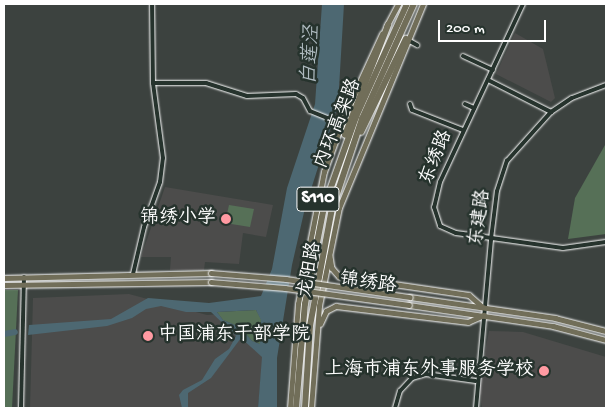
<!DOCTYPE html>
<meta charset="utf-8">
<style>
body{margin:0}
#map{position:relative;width:610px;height:412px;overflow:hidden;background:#3c423f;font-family:"Gochi Hand","LXGW WenKai TC",sans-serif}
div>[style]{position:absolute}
.built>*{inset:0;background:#4c4c4b}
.green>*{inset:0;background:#567057}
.water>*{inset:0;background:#4d6872}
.river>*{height:6px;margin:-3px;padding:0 3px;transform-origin:3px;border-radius:3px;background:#4d6872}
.roads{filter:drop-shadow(0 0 1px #fff) drop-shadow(0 0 1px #fff)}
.minor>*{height:4px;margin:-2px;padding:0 2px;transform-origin:2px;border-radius:2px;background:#26332d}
.major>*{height:4.5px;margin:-2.25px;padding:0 2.25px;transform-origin:2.25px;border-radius:2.25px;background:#716e59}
.highway>*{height:5.5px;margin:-2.75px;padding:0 2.75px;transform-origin:2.75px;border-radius:2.75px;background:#716e59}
.bridges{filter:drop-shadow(0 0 1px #fff) drop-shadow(0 0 1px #fff)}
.major-bridge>*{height:4.5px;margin:-2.25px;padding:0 2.25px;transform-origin:2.25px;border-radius:2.25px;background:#716e59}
.dots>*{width:14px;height:14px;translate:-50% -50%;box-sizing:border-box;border:2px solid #26332d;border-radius:50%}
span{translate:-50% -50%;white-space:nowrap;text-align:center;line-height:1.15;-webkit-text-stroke:5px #26332d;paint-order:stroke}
.shield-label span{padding:1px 4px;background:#26332d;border:1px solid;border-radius:4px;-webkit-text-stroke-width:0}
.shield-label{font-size:18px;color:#fff;font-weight:700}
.street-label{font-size:19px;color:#fff}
.poi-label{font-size:19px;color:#fff}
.right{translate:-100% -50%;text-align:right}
.left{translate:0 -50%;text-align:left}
.water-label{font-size:20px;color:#afbbc0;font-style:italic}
.frame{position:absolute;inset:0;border:5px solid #fff;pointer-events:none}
.scale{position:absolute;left:438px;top:20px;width:108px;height:22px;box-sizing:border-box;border:2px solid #fff;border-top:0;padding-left:6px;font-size:15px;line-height:18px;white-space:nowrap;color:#fff;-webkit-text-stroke:4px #26332d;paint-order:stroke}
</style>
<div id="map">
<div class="built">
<i style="clip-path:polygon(515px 33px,543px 49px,555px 98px,551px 102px,496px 74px)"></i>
<i style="clip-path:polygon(165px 187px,273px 205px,266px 237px,243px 233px,239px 264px,205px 262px,204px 270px,170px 270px,171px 257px,141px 257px)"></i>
<i style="clip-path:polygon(129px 294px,207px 315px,267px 311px,258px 408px,30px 408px,33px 298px)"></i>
<i style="clip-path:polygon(489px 331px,523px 332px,606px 357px,606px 408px,482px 408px,479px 386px)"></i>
</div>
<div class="green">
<i style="clip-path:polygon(605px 145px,606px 234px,568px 239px,575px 198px)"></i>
<i style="clip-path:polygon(229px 205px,254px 209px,250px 227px,225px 223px)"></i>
<i style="clip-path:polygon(4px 290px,18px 290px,12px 408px,4px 408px)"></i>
<i style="clip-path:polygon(256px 310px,261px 319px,260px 344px,252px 341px,240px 327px,223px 320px,217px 312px)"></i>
</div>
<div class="water">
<i style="clip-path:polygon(evenodd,322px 4px,344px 4px,338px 105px,305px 208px,292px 265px,277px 358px,277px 408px,258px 408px,262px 357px,241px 338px,211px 378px,188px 393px,188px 408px,182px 408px,179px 395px,183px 390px,202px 380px,215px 359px,229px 349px,236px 336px,211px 312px,186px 312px,161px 306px,146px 309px,132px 318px,107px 326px,28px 335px,29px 325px,111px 319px,148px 298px,209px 303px,261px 296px,272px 269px,287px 188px,315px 104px,322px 4px,256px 310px,261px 320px,260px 344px,252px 341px,240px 327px,223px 320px,217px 312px,256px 310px)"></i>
</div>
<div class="river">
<i style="left:4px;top:334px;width:11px;rotate:-10deg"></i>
</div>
<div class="roads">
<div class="minor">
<i style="left:523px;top:4px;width:196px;rotate:115deg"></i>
<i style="left:440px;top:182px;width:26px;rotate:103deg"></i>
<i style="left:434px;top:207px;width:20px;rotate:72deg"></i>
<i style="left:440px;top:226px;width:17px;rotate:24deg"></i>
<i style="left:456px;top:233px;width:108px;rotate:8deg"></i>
<i style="left:563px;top:248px;width:43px;rotate:-7.9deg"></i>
<i style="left:406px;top:39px;width:13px;rotate:29deg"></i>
<i style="left:463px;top:56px;width:33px;rotate:25deg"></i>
<i style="left:488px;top:80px;width:71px;rotate:26.9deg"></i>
<i style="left:153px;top:83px;width:53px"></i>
<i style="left:206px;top:83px;width:43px;rotate:17.6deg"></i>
<i style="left:247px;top:96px;width:49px;rotate:-2.3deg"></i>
<i style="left:296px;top:94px;width:8px;rotate:30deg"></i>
<i style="left:303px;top:98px;width:15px;rotate:62deg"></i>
<i style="left:310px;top:111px;width:27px;rotate:22deg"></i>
<i style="left:410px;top:104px;width:6px;rotate:72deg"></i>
<i style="left:412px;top:110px;width:55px;rotate:21.4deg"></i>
<i style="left:465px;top:104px;width:10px;rotate:24deg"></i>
<i style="left:133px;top:274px;width:48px;rotate:-76.8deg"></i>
<i style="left:144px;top:227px;width:48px;rotate:-70.4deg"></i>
<i style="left:160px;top:182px;width:24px;rotate:-83deg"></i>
<i style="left:163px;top:158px;width:76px;rotate:-97.6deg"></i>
<i style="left:153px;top:83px;width:79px;rotate:-90.7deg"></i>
<i style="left:21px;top:408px;width:131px;rotate:-88.7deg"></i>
<i style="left:395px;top:408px;width:18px;rotate:-74deg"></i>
<i style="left:400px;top:391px;width:18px;rotate:-47deg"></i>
<i style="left:412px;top:378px;width:15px;rotate:-16deg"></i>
<i style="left:426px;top:374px;width:50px;rotate:8deg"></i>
<i style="left:476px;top:408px;width:170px;rotate:-84.9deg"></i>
<i style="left:491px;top:239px;width:48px;rotate:-82.9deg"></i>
<i style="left:497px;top:191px;width:32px;rotate:-72deg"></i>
<i style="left:507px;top:161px;width:66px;rotate:-48.1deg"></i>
<i style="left:551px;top:112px;width:25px;rotate:-34deg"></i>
<i style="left:572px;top:98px;width:36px;rotate:-21deg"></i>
</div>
<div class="major">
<i style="left:386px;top:27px;width:26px;rotate:-62deg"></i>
<i style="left:330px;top:256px;width:12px;rotate:81deg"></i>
<i style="left:332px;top:268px;width:11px;rotate:49deg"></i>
<i style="left:339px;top:276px;width:131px;rotate:8.3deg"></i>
<i style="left:469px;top:295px;width:18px;rotate:41deg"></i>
<i style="left:4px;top:278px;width:207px;rotate:-1.4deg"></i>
<i style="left:4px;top:285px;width:207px;rotate:-0.8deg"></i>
<i style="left:410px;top:297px;width:147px;rotate:8.2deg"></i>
<i style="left:555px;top:318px;width:53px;rotate:14.3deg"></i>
<i style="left:409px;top:305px;width:146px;rotate:8.3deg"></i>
<i style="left:553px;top:326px;width:55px;rotate:14.8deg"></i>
<i style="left:320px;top:324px;width:14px;rotate:-65deg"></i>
<i style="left:326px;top:311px;width:11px;rotate:-27deg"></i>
<i style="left:336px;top:306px;width:133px;rotate:6.9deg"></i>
<i style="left:468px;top:322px;width:17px;rotate:-24deg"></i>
<i style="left:290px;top:408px;width:104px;rotate:-85.6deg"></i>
<i style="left:298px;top:304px;width:135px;rotate:-78.9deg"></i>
<i style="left:324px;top:172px;width:64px;rotate:-69.9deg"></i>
<i style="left:346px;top:112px;width:86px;rotate:-65.2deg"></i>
<i style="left:311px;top:408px;width:102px;rotate:-85.5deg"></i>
<i style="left:319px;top:306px;width:100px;rotate:-78.5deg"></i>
<i style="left:339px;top:208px;width:221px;rotate:-67.6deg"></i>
</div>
<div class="highway">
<i style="left:361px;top:132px;width:103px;rotate:-64.2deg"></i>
<i style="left:345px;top:135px;width:118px;rotate:-68.6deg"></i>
<i style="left:296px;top:408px;width:104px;rotate:-85.1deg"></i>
<i style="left:305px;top:304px;width:99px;rotate:-78.9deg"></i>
<i style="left:324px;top:207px;width:96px;rotate:-70.4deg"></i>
<i style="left:356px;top:117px;width:124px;rotate:-65.7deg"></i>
<i style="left:305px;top:408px;width:82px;rotate:-86.5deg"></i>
<i style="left:310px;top:326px;width:119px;rotate:-79.4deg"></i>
<i style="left:332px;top:209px;width:95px;rotate:-71.6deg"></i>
<i style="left:362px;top:119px;width:126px;rotate:-65.7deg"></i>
</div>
</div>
<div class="bridges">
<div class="major-bridge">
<i style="left:211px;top:273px;width:75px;rotate:4.6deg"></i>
<i style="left:286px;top:279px;width:125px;rotate:8.3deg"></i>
<i style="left:211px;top:282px;width:74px;rotate:4.6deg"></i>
<i style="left:285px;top:288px;width:125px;rotate:7.8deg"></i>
</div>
</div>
<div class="dots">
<i style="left:226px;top:219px;background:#ff9aa2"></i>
<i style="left:148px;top:336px;background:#ff9aa2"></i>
<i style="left:544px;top:371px;background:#ff9aa2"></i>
</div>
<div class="shield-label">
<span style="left:318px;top:199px">S110</span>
</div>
<div class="street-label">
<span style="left:339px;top:124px;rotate:-68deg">内环高架路</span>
<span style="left:437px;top:158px;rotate:-68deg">东绣路</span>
<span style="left:481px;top:218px;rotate:-82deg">东建路</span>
<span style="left:311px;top:270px;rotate:-80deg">龙阳路</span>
<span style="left:368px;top:284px;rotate:8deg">锦绣路</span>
</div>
<div class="poi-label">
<span class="right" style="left:216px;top:219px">锦绣小学</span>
<span class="left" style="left:158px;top:336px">中国浦东干部学院</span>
<span class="right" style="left:534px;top:371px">上海市浦东外事服务学校</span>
</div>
<div class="water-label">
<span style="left:312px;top:55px;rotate:-87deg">白莲泾</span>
</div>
<div class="frame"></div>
<div class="scale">200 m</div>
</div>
